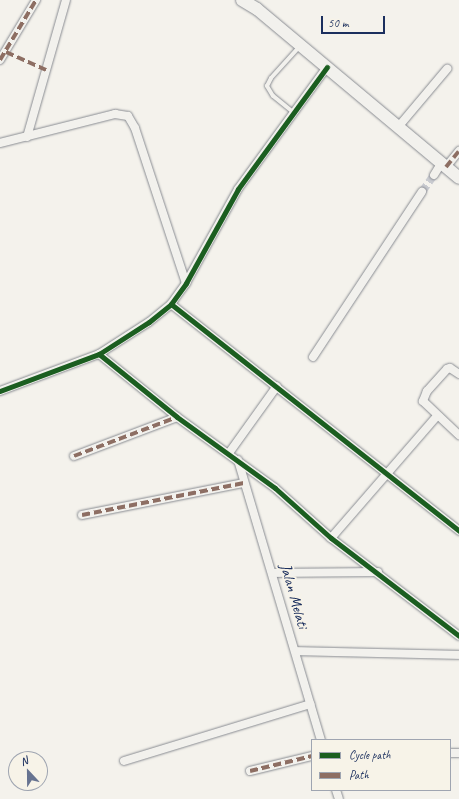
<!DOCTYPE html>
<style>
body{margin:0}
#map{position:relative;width:459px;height:799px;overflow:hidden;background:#f4f2ec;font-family:Caveat,sans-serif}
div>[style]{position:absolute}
.minor-tunnel>*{height:8px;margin-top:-4px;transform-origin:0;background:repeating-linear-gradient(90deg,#c9cbd0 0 8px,transparent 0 12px)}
.roads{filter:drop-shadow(0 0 1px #898c92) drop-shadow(0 0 1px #898c92)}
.service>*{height:4px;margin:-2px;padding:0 2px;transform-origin:2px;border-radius:2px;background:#f2f1ed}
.minor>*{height:8px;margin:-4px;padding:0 4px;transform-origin:4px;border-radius:4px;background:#f2f1ed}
.secondary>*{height:12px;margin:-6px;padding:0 6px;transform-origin:6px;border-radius:6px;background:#f2f1ed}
.quiet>*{height:4px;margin-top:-2px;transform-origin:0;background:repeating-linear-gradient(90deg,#8d6e63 0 8px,transparent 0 12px)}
.cycleway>*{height:5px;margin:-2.5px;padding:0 2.5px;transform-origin:2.5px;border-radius:2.5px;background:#1b5e20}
span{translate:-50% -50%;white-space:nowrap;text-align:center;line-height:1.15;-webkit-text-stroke:3.5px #f7f3e8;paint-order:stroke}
.street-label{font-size:16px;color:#1b2f5e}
.legend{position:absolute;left:311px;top:739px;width:140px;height:52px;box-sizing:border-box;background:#f7f3e8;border:1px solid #9fa5b1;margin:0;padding:5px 7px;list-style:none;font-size:12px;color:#1b2f5e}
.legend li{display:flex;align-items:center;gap:8px;height:20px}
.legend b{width:20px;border:1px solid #9fa5b1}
.north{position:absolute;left:8px;top:751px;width:40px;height:40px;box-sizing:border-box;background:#f7f3e8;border:1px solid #9fa5b1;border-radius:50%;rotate:338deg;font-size:11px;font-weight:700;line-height:16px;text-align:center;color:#1b2f5e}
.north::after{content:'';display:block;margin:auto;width:14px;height:18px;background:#677390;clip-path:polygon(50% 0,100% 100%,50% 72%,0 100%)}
.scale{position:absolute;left:321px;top:16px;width:64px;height:18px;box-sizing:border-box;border:2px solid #1b2f5e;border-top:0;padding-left:5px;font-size:12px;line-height:14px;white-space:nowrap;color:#1b2f5e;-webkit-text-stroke:3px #f7f3e8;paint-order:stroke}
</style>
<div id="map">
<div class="minor-tunnel">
<i style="left:422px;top:192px;width:21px;rotate:-55deg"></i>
</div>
<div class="roads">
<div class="service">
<i style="left:293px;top:112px;width:26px;rotate:-141deg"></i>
<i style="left:273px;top:96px;width:12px;rotate:-121deg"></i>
<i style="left:267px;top:86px;width:9px;rotate:-63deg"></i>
<i style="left:271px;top:78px;width:43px;rotate:-47.8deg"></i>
</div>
<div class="minor">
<i style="left:0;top:60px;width:70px;rotate:-59deg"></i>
<i style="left:399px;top:126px;width:75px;rotate:-49.9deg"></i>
<i style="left:27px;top:137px;width:142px;rotate:-74.1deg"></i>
<i style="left:0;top:143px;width:119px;rotate:-14.2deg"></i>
<i style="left:115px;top:114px;width:13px;rotate:9deg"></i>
<i style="left:128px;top:116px;width:14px;rotate:60deg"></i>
<i style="left:135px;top:128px;width:163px;rotate:71.8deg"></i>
<i style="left:446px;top:167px;width:21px;rotate:-51deg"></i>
<i style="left:434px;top:175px;width:13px;rotate:-58deg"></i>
<i style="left:171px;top:304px;width:367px;rotate:38.2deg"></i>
<i style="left:99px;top:354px;width:100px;rotate:38.9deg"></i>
<i style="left:177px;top:417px;width:121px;rotate:35.9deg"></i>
<i style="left:275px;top:488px;width:75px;rotate:41.8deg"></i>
<i style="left:331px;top:538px;width:161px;rotate:37.4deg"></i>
<i style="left:313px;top:357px;width:198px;rotate:-56.6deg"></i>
<i style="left:459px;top:374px;width:11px;rotate:-146deg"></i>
<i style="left:450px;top:368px;width:3px;rotate:162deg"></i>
<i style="left:447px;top:369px;width:30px;rotate:132deg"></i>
<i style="left:427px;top:391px;width:11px;rotate:112deg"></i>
<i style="left:423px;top:401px;width:50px;rotate:43.4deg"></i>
<i style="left:0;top:391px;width:106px;rotate:-20.5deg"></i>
<i style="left:99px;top:354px;width:59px;rotate:-32.6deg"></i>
<i style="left:149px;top:322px;width:28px;rotate:-39deg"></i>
<i style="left:171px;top:304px;width:26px;rotate:-54deg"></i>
<i style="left:186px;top:283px;width:107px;rotate:-61deg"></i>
<i style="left:238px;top:189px;width:151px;rotate:-53.9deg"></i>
<i style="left:229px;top:453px;width:82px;rotate:-54.4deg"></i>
<i style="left:74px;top:456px;width:110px;rotate:-20.7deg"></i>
<i style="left:238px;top:460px;width:292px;rotate:73.5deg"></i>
<i style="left:82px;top:515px;width:165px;rotate:-11.2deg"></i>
<i style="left:331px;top:538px;width:162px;rotate:-49deg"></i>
<i style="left:272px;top:573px;width:106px;rotate:-0.5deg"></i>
<i style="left:296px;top:651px;width:163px;rotate:1.4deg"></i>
<i style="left:450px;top:753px;width:9px"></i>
<i style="left:124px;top:761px;width:195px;rotate:-17deg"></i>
<i style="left:250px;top:771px;width:64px;rotate:-13.6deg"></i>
<i style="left:336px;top:790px;width:9px;rotate:72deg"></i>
</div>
<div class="secondary">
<i style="left:242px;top:0;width:17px;rotate:31deg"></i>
<i style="left:257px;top:9px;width:263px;rotate:39.9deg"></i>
</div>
</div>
<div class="quiet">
<i style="left:6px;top:52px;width:44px;rotate:24.2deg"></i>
<i style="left:0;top:60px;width:70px;rotate:-59deg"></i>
<i style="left:446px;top:167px;width:21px;rotate:-51deg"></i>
<i style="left:74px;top:456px;width:110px;rotate:-20.7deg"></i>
<i style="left:82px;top:515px;width:165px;rotate:-11.2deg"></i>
<i style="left:250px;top:771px;width:64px;rotate:-13.6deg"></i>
</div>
<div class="cycleway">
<i style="left:171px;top:304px;width:367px;rotate:38.2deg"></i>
<i style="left:99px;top:354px;width:100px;rotate:38.9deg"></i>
<i style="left:177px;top:417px;width:121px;rotate:35.9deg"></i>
<i style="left:275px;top:488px;width:75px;rotate:41.8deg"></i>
<i style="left:331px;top:538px;width:161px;rotate:37.4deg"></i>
<i style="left:0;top:391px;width:106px;rotate:-20.5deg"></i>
<i style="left:99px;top:354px;width:59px;rotate:-32.6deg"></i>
<i style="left:149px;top:322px;width:28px;rotate:-39deg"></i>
<i style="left:171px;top:304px;width:26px;rotate:-54deg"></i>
<i style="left:186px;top:283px;width:107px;rotate:-61deg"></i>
<i style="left:238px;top:189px;width:151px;rotate:-53.9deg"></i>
</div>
<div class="street-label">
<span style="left:294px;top:596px;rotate:74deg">Jalan Melati</span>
</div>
<ul class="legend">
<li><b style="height:5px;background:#1b5e20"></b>Cycle path</li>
<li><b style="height:5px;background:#8d6e63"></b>Path</li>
</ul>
<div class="north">N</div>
<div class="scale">50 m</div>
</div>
